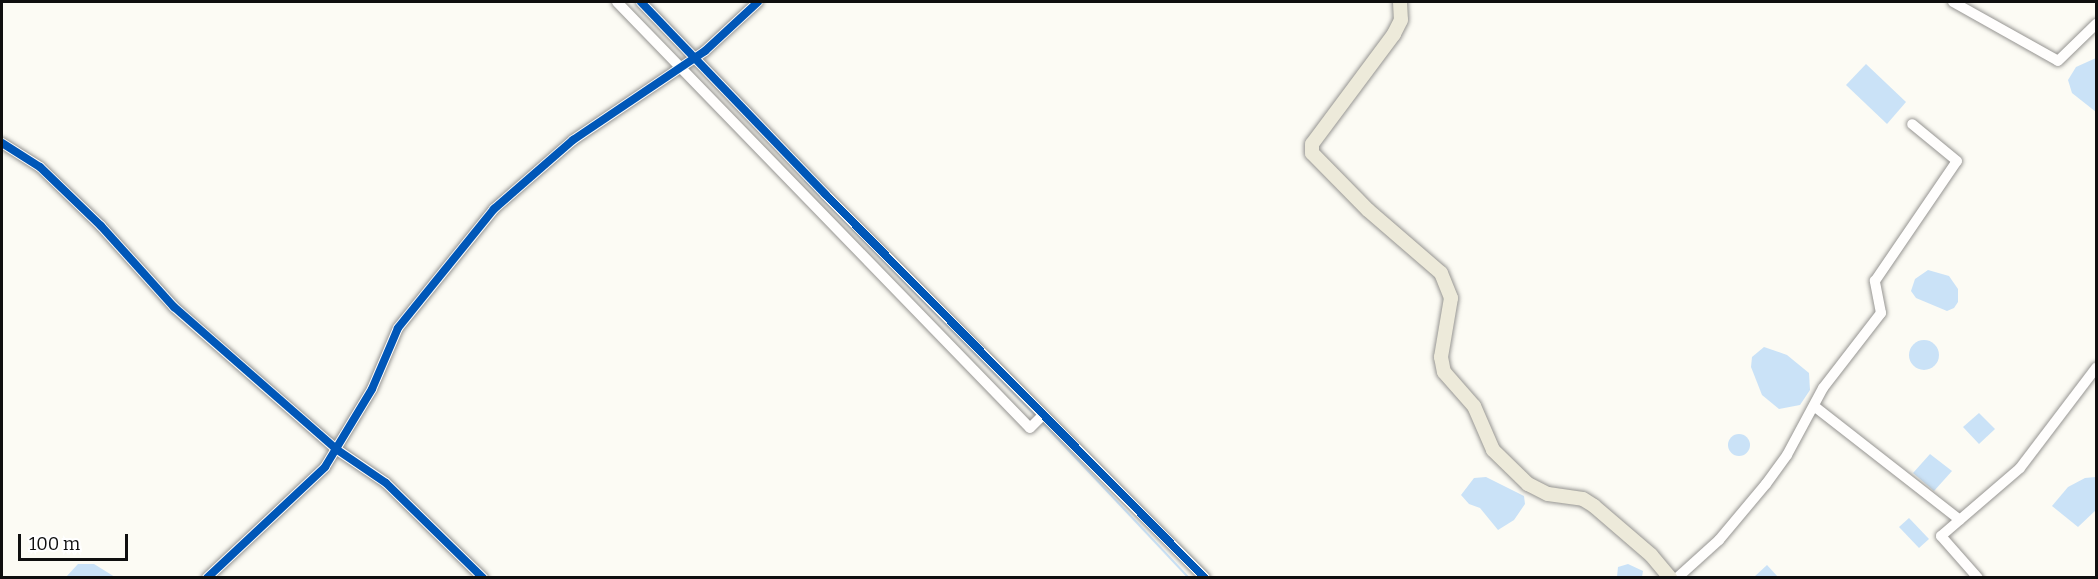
<!DOCTYPE html>
<style>
body{margin:0}
#map{position:relative;width:2098px;height:579px;overflow:hidden;background:#fcfbf4;font-family:Bitter,serif}
div>[style]{position:absolute}
.water>*{inset:0;background:#cae2f7}
.round{border-radius:50%}
.stream>*{height:2px;margin:-1px;padding:0 1px;transform-origin:1px;border-radius:1px;background:#cae2f7}
.roads{filter:drop-shadow(0 0 2px #969592) drop-shadow(0 0 2px #969592)}
.minor>*{height:10px;margin:-5px;padding:0 5px;transform-origin:5px;border-radius:5px;background:#fffefd}
.major>*{height:14px;margin:-7px;padding:0 7px;transform-origin:7px;border-radius:7px;background:#edeada}
.cycleway>*{height:8px;margin:-4px;padding:0 4px;transform-origin:4px;border-radius:4px;background:#0057b8}
span{translate:-50% -50%;white-space:nowrap;text-align:center;line-height:1.15;-webkit-text-stroke:6px #fff;paint-order:stroke}
.frame{position:absolute;inset:0;border:3px solid #0f0f0f;pointer-events:none}
.scale{position:absolute;left:18px;top:534px;width:110px;height:27px;box-sizing:border-box;border:3px solid #0f0f0f;border-top:0;padding-left:8px;font-size:18px;line-height:21px;white-space:nowrap;color:#0f0f0f;-webkit-text-stroke:4px #fff;paint-order:stroke}
</style>
<div id="map">
<div class="water">
<i style="clip-path:polygon(2096px 58px,2096px 112px,2072px 93px,2068px 80px,2076px 67px)"></i>
<i style="clip-path:polygon(1866px 64px,1906px 102px,1887px 124px,1846px 85px)"></i>
<i style="clip-path:polygon(1928px 270px,1949px 276px,1958px 289px,1958px 302px,1954px 308px,1947px 311px,1916px 298px,1911px 291px,1915px 279px)"></i>
<i class="round" style="left:1909px;top:340px;width:30px;height:30px"></i>
<i style="clip-path:polygon(1764px 347px,1787px 355px,1809px 373px,1810px 390px,1800px 405px,1779px 409px,1762px 395px,1751px 367px,1752px 357px)"></i>
<i style="clip-path:polygon(1979px 413px,1995px 429px,1979px 444px,1963px 427px)"></i>
<i class="round" style="left:1728px;top:434px;width:22px;height:22px"></i>
<i style="clip-path:polygon(1930px 454px,1952px 471px,1934px 491px,1913px 473px)"></i>
<i style="clip-path:polygon(1486px 477px,1524px 496px,1525px 504px,1514px 520px,1498px 530px,1480px 508px,1469px 504px,1461px 495px,1474px 478px)"></i>
<i style="clip-path:polygon(2096px 477px,2096px 510px,2078px 527px,2052px 506px,2068px 487px,2085px 478px)"></i>
<i style="clip-path:polygon(1909px 518px,1929px 539px,1919px 548px,1899px 527px)"></i>
<i style="clip-path:polygon(78px 564px,94px 564px,115px 577px,66px 577px)"></i>
<i style="clip-path:polygon(1628px 564px,1643px 571px,1642px 577px,1617px 577px,1618px 567px)"></i>
<i style="clip-path:polygon(1767px 565px,1778px 577px,1754px 577px)"></i>
</div>
<div class="stream">
<i style="left:805px;top:181px;width:331px;rotate:45.5deg"></i>
<i style="left:1041px;top:421px;width:216px;rotate:46.7deg"></i>
</div>
<div class="roads">
<div class="minor">
<i style="left:617px;top:2px;width:593px;rotate:45.89deg"></i>
<i style="left:1030px;top:428px;width:18px;rotate:-45deg"></i>
<i style="left:641px;top:2px;width:266px;rotate:46.2deg"></i>
<i style="left:825px;top:194px;width:540px;rotate:45.3deg"></i>
<i style="left:1953px;top:2px;width:120px;rotate:29.3deg"></i>
<i style="left:2058px;top:61px;width:53px;rotate:-44.2deg"></i>
<i style="left:2px;top:143px;width:45px;rotate:32.3deg"></i>
<i style="left:40px;top:167px;width:85px;rotate:44deg"></i>
<i style="left:101px;top:226px;width:109px;rotate:48deg"></i>
<i style="left:174px;top:307px;width:215px;rotate:41.2deg"></i>
<i style="left:336px;top:449px;width:60px;rotate:34.2deg"></i>
<i style="left:386px;top:483px;width:136px;rotate:44.4deg"></i>
<i style="left:1814px;top:406px;width:185px;rotate:38deg"></i>
<i style="left:207px;top:578px;width:162px;rotate:-43.2deg"></i>
<i style="left:325px;top:467px;width:91px;rotate:-58.9deg"></i>
<i style="left:372px;top:389px;width:66px;rotate:-66.9deg"></i>
<i style="left:398px;top:328px;width:153px;rotate:-51.1deg"></i>
<i style="left:494px;top:209px;width:105px;rotate:-41.1deg"></i>
<i style="left:573px;top:140px;width:159px;rotate:-34deg"></i>
<i style="left:705px;top:51px;width:72px;rotate:-42.8deg"></i>
<i style="left:1677px;top:578px;width:57px;rotate:-42.1deg"></i>
<i style="left:1719px;top:540px;width:73px;rotate:-50deg"></i>
<i style="left:1766px;top:484px;width:36px;rotate:-54deg"></i>
<i style="left:1787px;top:455px;width:76px;rotate:-61.8deg"></i>
<i style="left:1823px;top:388px;width:95px;rotate:-52.3deg"></i>
<i style="left:1881px;top:313px;width:33px;rotate:-101deg"></i>
<i style="left:1875px;top:281px;width:145px;rotate:-55.7deg"></i>
<i style="left:1957px;top:161px;width:58px;rotate:-140.6deg"></i>
<i style="left:1978px;top:578px;width:56px;rotate:-131.4deg"></i>
<i style="left:1941px;top:536px;width:104px;rotate:-40.7deg"></i>
<i style="left:2020px;top:468px;width:126px;rotate:-52.8deg"></i>
</div>
<div class="major">
<i style="left:1400px;top:2px;width:18px;rotate:87deg"></i>
<i style="left:1401px;top:20px;width:16px;rotate:117deg"></i>
<i style="left:1394px;top:34px;width:137px;rotate:126.7deg"></i>
<i style="left:1312px;top:144px;width:9px;rotate:90deg"></i>
<i style="left:1312px;top:153px;width:80px;rotate:45.5deg"></i>
<i style="left:1368px;top:210px;width:96px;rotate:40.8deg"></i>
<i style="left:1441px;top:273px;width:27px;rotate:68deg"></i>
<i style="left:1451px;top:298px;width:60px;rotate:99.6deg"></i>
<i style="left:1441px;top:357px;width:15px;rotate:79deg"></i>
<i style="left:1444px;top:372px;width:45px;rotate:48.6deg"></i>
<i style="left:1474px;top:406px;width:48px;rotate:66.6deg"></i>
<i style="left:1493px;top:450px;width:49px;rotate:44.2deg"></i>
<i style="left:1528px;top:484px;width:22px;rotate:27deg"></i>
<i style="left:1548px;top:494px;width:35px;rotate:8deg"></i>
<i style="left:1583px;top:499px;width:13px;rotate:32deg"></i>
<i style="left:1594px;top:506px;width:75px;rotate:40.7deg"></i>
<i style="left:1651px;top:555px;width:30px;rotate:50deg"></i>
</div>
</div>
<div class="cycleway">
<i style="left:641px;top:2px;width:266px;rotate:46.2deg"></i>
<i style="left:825px;top:194px;width:540px;rotate:45.3deg"></i>
<i style="left:2px;top:143px;width:45px;rotate:32.3deg"></i>
<i style="left:40px;top:167px;width:85px;rotate:44deg"></i>
<i style="left:101px;top:226px;width:109px;rotate:48deg"></i>
<i style="left:174px;top:307px;width:215px;rotate:41.2deg"></i>
<i style="left:336px;top:449px;width:60px;rotate:34.2deg"></i>
<i style="left:386px;top:483px;width:136px;rotate:44.4deg"></i>
<i style="left:207px;top:578px;width:162px;rotate:-43.2deg"></i>
<i style="left:325px;top:467px;width:91px;rotate:-58.9deg"></i>
<i style="left:372px;top:389px;width:66px;rotate:-66.9deg"></i>
<i style="left:398px;top:328px;width:153px;rotate:-51.1deg"></i>
<i style="left:494px;top:209px;width:105px;rotate:-41.1deg"></i>
<i style="left:573px;top:140px;width:159px;rotate:-34deg"></i>
<i style="left:705px;top:51px;width:72px;rotate:-42.8deg"></i>
</div>
<div class="frame"></div>
<div class="scale">100 m</div>
</div>
